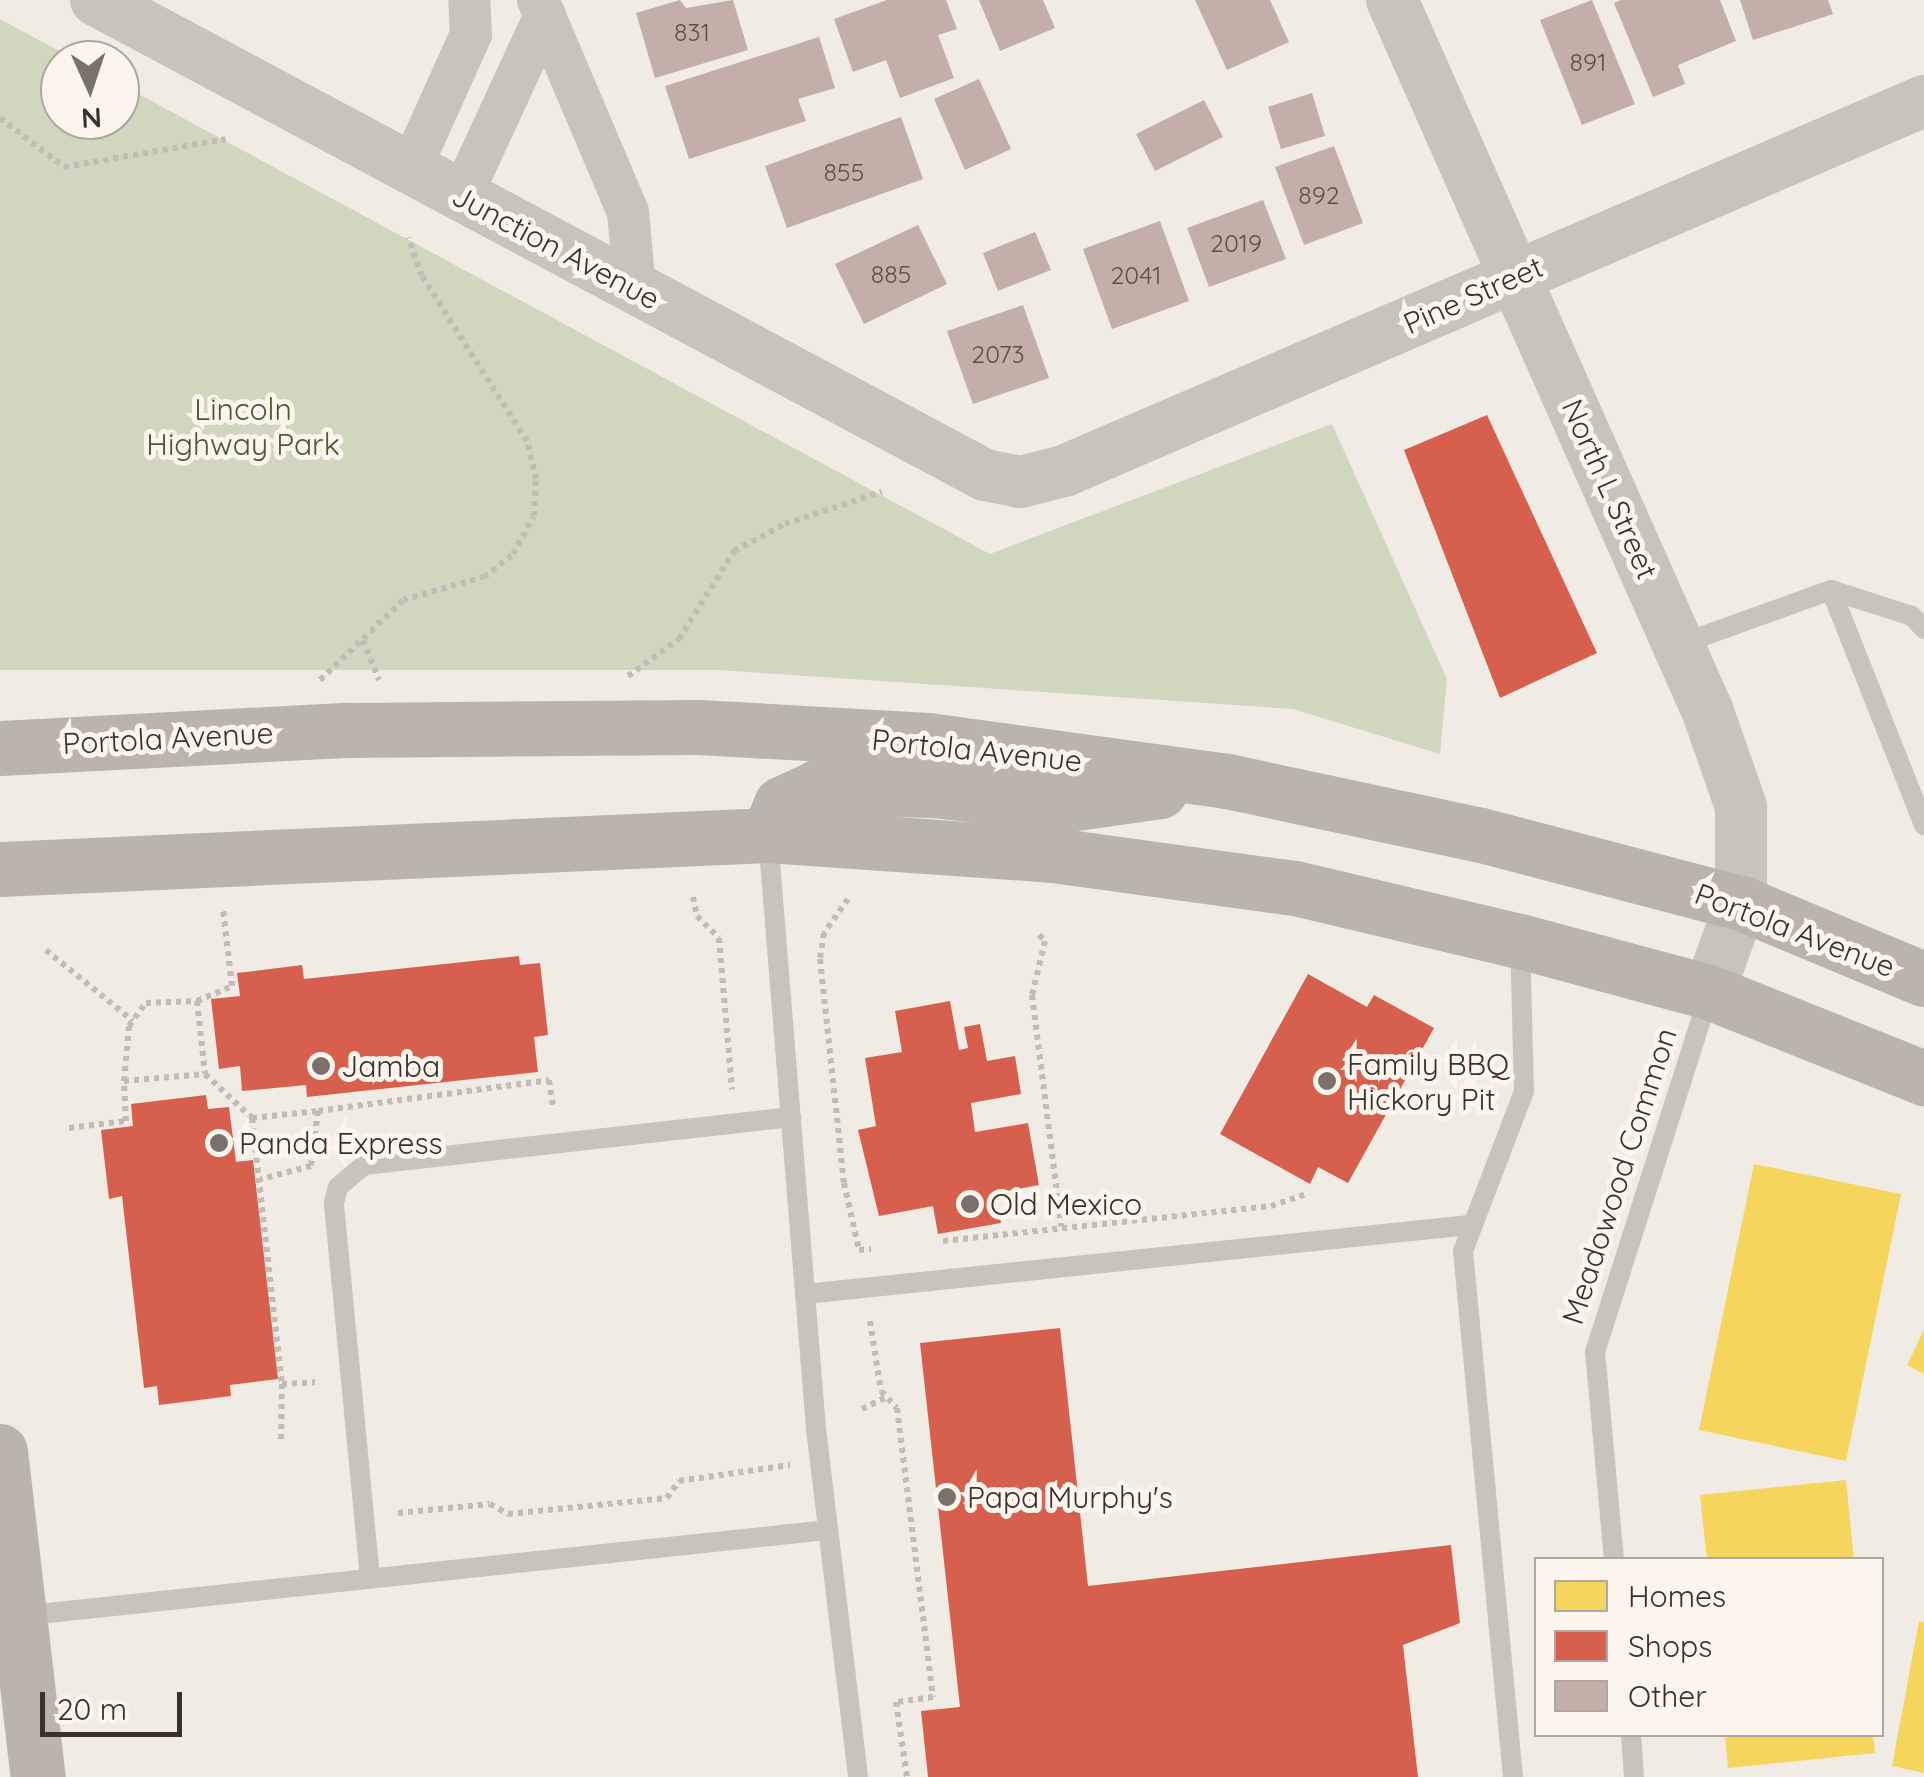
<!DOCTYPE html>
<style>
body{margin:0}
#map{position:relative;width:1924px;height:1777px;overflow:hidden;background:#f0ebe5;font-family:Quicksand,sans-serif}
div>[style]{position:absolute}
.green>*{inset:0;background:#d1d6bf}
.homes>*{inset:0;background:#f6d55c}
.shops>*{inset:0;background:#d6604d}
.building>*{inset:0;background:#c3afa7}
.path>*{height:6px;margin-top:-3px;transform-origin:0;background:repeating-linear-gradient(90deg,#c2bbb6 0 5px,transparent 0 10px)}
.service>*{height:20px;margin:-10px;padding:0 10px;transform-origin:10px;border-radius:10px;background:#c9c3be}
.minor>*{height:42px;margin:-21px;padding:0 21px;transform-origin:21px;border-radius:21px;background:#c9c3be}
.tertiary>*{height:52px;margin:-26px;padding:0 26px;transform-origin:26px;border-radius:26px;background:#c9c3be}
.secondary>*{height:55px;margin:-27.5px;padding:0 27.5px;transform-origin:27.5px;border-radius:27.5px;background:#bab3ae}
.dots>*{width:28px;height:28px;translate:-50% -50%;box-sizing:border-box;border:5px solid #fbf5ee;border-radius:50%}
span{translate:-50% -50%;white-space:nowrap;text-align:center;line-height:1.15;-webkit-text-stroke:10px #fbf5ee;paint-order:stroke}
.number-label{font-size:25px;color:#5d504a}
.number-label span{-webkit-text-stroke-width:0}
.street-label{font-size:30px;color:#3b302b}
.park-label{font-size:30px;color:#4a5a2e}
.poi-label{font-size:30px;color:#3b302b}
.left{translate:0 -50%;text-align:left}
.legend{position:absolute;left:1534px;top:1557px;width:350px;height:180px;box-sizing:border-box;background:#fbf5ee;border:2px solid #aea6a0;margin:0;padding:12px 18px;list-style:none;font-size:30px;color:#3b302b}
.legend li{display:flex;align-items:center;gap:20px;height:50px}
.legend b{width:50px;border:2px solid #aea6a0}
.north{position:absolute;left:40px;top:40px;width:100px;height:100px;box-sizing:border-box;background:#fbf5ee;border:2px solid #aea6a0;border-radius:50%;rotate:177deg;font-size:28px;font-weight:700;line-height:40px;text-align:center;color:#3b302b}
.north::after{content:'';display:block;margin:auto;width:35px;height:45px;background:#7a716c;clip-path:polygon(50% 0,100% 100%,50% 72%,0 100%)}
.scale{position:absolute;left:40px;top:1692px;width:142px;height:45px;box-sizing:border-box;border:5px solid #3b302b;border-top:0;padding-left:12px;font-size:30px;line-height:35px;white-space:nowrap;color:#3b302b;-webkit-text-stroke:8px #fbf5ee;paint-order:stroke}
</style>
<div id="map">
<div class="green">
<i style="clip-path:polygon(0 19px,76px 60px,60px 60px,60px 120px,120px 120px,120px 84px,990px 554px,1332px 424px,1447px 679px,1440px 754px,1293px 709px,718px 670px,0 670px)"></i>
</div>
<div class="homes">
<i style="clip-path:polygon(1754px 1164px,1901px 1194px,1846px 1461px,1699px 1430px)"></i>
<i style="clip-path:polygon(1924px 1330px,1924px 1374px,1907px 1365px)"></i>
<i style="clip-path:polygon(1846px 1480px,1854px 1560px,1707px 1560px,1700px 1495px)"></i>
<i style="clip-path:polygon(1919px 1621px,1924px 1622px,1924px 1773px,1892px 1766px)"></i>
<i style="clip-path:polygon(1725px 1734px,1873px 1734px,1875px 1753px,1728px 1768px)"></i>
</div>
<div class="shops">
<i style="clip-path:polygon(1487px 415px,1597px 653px,1500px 698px,1404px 450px)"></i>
<i style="clip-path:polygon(519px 956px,520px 965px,540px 963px,548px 1035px,534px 1037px,538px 1072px,307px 1097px,306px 1085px,242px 1091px,240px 1066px,219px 1069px,211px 999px,240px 996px,237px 973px,302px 965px,304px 979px)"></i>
<i style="clip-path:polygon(1308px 974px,1367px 1007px,1374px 995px,1434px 1028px,1348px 1183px,1318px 1167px,1310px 1184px,1220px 1134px)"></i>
<i style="clip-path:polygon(950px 1001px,959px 1050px,968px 1048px,964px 1027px,980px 1024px,987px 1061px,1015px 1056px,1021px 1094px,971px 1103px,975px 1132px,1028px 1123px,1039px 1185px,996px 1193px,1001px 1223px,938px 1234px,933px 1206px,879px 1216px,858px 1130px,876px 1126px,865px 1058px,902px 1052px,895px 1011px)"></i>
<i style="clip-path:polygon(206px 1095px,208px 1109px,229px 1107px,236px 1162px,253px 1160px,278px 1379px,230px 1385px,231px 1396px,159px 1405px,157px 1386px,144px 1388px,122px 1196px,109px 1199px,101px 1130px,133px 1126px,131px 1104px)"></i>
<i style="clip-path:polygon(1060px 1328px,1088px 1586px,1451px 1545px,1460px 1623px,1403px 1645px,1418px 1777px,928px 1777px,921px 1711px,960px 1707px,920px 1343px)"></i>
</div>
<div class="building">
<i style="clip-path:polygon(680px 0,686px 8px,733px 0,748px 50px,655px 78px,636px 13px)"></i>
<i style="clip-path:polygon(887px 0,946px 0,957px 29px,938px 35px,954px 78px,900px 98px,886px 60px,853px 72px,834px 19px)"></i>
<i style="clip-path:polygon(979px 0,1043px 0,1055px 28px,1000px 51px)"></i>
<i style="clip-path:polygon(1195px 0,1270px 0,1289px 42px,1227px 70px)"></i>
<i style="clip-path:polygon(1592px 0,1635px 104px,1582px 125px,1540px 20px)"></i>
<i style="clip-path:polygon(1621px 0,1720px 0,1736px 41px,1678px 65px,1685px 84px,1653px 97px,1614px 3px)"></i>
<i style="clip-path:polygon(1740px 0,1828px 0,1833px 14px,1753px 40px)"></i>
<i style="clip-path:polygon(819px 37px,835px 88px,798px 99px,806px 121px,689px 159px,665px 86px)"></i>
<i style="clip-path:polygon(979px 79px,1011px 149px,965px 170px,934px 99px)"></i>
<i style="clip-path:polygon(1312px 93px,1325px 136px,1281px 149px,1268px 107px)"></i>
<i style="clip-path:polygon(1204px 100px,1223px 137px,1155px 171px,1136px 134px)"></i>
<i style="clip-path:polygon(901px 117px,923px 179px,787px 228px,765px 166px)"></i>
<i style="clip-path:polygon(1334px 146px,1363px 223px,1304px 245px,1275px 167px)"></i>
<i style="clip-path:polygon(1263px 200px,1286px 259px,1209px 287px,1187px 228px)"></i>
<i style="clip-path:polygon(1160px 221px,1189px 301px,1112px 329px,1083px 249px)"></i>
<i style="clip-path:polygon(918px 225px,947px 284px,864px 324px,835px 264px)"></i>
<i style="clip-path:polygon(1035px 232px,1051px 270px,998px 291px,983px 253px)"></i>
<i style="clip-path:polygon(1023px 305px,1049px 378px,973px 404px,947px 331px)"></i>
</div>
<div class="path">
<i style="left:0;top:118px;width:81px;rotate:37.4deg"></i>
<i style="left:64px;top:167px;width:164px;rotate:-9.8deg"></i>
<i style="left:363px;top:640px;width:43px;rotate:68.2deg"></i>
<i style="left:628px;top:676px;width:63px;rotate:-36deg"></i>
<i style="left:679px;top:639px;width:104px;rotate:-58deg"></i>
<i style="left:734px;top:551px;width:58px;rotate:-27.9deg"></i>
<i style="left:785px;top:524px;width:102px;rotate:-18.3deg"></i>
<i style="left:320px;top:680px;width:115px;rotate:-43.9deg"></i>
<i style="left:403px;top:600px;width:84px;rotate:-15.9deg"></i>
<i style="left:484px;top:577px;width:37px;rotate:-38deg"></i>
<i style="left:513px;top:554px;width:43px;rotate:-61.1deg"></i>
<i style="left:534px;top:516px;width:37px;rotate:-87deg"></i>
<i style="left:536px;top:479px;width:39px;rotate:-103deg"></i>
<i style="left:527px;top:441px;width:196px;rotate:-122.5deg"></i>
<i style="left:422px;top:276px;width:41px;rotate:-109.7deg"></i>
<i style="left:693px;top:897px;width:19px;rotate:78deg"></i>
<i style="left:697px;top:916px;width:31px;rotate:45deg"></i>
<i style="left:719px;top:938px;width:152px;rotate:85.1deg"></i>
<i style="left:848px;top:899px;width:42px;rotate:125.2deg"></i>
<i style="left:824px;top:933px;width:26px;rotate:99deg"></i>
<i style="left:820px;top:959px;width:225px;rotate:83.9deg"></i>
<i style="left:844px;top:1183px;width:69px;rotate:77.4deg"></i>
<i style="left:859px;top:1250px;width:12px;rotate:-5deg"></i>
<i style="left:1039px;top:935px;width:8px;rotate:45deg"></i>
<i style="left:1045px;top:941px;width:56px;rotate:103.5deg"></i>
<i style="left:1032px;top:995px;width:233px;rotate:82.8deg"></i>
<i style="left:46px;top:950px;width:112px;rotate:39.2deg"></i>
<i style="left:197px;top:1001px;width:38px;rotate:-23deg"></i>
<i style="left:232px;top:986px;width:78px;rotate:-96.7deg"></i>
<i style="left:124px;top:1081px;width:55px;rotate:-84.8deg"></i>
<i style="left:129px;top:1026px;width:29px;rotate:-54deg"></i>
<i style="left:146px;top:1003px;width:51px;rotate:-2.2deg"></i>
<i style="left:197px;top:1001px;width:73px;rotate:83.7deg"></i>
<i style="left:318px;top:1111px;width:233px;rotate:-7.6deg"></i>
<i style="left:549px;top:1080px;width:30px;rotate:81deg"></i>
<i style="left:252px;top:1118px;width:66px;rotate:-6.1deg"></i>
<i style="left:318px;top:1111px;width:55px;rotate:97.3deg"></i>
<i style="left:311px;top:1166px;width:52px;rotate:165.4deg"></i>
<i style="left:69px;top:1128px;width:57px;rotate:-7deg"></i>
<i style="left:126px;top:1121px;width:40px;rotate:-92.9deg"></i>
<i style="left:124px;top:1081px;width:81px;rotate:-4.9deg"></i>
<i style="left:205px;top:1074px;width:64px;rotate:43.1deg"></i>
<i style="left:252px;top:1118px;width:268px;rotate:83.6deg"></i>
<i style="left:282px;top:1384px;width:33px;rotate:-3deg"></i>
<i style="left:943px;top:1241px;width:330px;rotate:-6.1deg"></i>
<i style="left:1271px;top:1206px;width:40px;rotate:-18.9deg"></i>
<i style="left:870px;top:1321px;width:71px;rotate:81.1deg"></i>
<i style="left:881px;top:1391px;width:23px;rotate:47deg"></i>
<i style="left:897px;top:1408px;width:291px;rotate:82.9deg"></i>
<i style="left:933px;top:1697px;width:37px;rotate:172deg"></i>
<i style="left:896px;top:1702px;width:76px;rotate:81.7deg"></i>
<i style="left:862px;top:1409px;width:28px;rotate:-26deg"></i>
<i style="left:281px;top:1439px;width:55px;rotate:-89deg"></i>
<i style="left:398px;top:1513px;width:92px;rotate:-5.6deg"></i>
<i style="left:490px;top:1504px;width:21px;rotate:29deg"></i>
<i style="left:508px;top:1514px;width:160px;rotate:-5.7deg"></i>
<i style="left:667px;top:1498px;width:21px;rotate:-55deg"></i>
<i style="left:679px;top:1481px;width:112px;rotate:-8.2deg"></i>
</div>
<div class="service">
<i style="left:1831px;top:590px;width:253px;rotate:68.4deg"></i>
<i style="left:1681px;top:644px;width:159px;rotate:-19.8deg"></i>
<i style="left:1831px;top:590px;width:85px;rotate:17.8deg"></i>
<i style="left:1912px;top:616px;width:18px;rotate:47deg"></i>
<i style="left:768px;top:837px;width:594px;rotate:85.36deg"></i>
<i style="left:816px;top:1429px;width:351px;rotate:83.1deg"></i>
<i style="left:805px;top:1294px;width:668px;rotate:-5.93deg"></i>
<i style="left:1614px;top:1560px;width:209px;rotate:-95.2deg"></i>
<i style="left:1595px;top:1352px;width:376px;rotate:-72.3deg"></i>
<i style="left:370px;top:1578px;width:377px;rotate:-95.5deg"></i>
<i style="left:334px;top:1203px;width:16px;rotate:-76deg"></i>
<i style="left:338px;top:1187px;width:34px;rotate:-40deg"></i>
<i style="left:364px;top:1165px;width:430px;rotate:-6.4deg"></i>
<i style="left:20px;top:1616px;width:813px;rotate:-6.08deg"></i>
<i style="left:1631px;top:1734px;width:43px;rotate:86deg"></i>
<i style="left:1513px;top:1777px;width:528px;rotate:-95.43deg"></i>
<i style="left:1463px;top:1251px;width:171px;rotate:-69.1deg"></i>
<i style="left:1524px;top:1091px;width:148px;rotate:-91.5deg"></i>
</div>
<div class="minor">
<i style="left:538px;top:0;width:230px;rotate:67deg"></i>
<i style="left:628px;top:212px;width:77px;rotate:84.8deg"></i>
<i style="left:410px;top:170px;width:149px;rotate:-65.8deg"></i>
<i style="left:471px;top:34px;width:34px;rotate:-93deg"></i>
<i style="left:462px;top:195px;width:198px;rotate:-65.2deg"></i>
</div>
<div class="tertiary">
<i style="left:96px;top:0;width:1008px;rotate:28.12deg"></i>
<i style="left:985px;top:475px;width:36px;rotate:11deg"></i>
<i style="left:1020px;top:482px;width:45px;rotate:-14deg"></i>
<i style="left:1064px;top:471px;width:936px;rotate:-23.28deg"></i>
<i style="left:1392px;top:0;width:779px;rotate:66.07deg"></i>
<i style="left:1708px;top:712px;width:101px;rotate:70.8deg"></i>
<i style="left:1741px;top:807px;width:96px;rotate:90deg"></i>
<i style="left:1741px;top:903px;width:95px;rotate:109.8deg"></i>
</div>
<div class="secondary">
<i style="left:0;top:748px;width:348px;rotate:-3deg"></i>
<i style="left:348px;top:730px;width:350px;rotate:-0.5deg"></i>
<i style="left:698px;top:727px;width:230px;rotate:3.2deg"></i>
<i style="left:928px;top:740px;width:302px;rotate:7.8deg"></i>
<i style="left:1227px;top:781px;width:260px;rotate:12deg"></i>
<i style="left:1481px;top:835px;width:269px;rotate:14.7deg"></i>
<i style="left:1741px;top:903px;width:198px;rotate:22.6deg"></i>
<i style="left:768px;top:835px;width:34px;rotate:-67deg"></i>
<i style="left:781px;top:804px;width:40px;rotate:-25deg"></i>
<i style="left:817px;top:787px;width:117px;rotate:1.5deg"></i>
<i style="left:934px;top:790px;width:129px;rotate:6.7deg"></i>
<i style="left:1062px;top:805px;width:99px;rotate:-8.1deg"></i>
<i style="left:0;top:869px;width:769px;rotate:-2.53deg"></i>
<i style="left:768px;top:835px;width:286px;rotate:4deg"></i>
<i style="left:1053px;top:855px;width:244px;rotate:7.8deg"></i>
<i style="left:1295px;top:888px;width:231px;rotate:13.3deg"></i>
<i style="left:1520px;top:941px;width:196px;rotate:15.1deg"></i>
<i style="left:1709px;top:992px;width:232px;rotate:21.8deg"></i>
<i style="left:0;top:1451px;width:328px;rotate:83.4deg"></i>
</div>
<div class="dots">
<i style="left:321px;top:1066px;background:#7a716c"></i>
<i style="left:1327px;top:1081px;background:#7a716c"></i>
<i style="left:219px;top:1143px;background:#7a716c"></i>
<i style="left:970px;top:1204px;background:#7a716c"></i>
<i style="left:947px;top:1497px;background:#7a716c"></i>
</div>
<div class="number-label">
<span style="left:692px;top:32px">831</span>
<span style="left:1588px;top:62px">891</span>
<span style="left:844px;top:172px">855</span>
<span style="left:1319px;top:195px">892</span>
<span style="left:1236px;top:243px">2019</span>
<span style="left:891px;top:274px">885</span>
<span style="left:1136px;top:275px">2041</span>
<span style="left:998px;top:354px">2073</span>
</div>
<div class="street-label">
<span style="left:556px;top:247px;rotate:28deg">Junction Avenue</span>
<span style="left:1473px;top:295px;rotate:-24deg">Pine Street</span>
<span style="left:1610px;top:489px;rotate:66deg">North L Street</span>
<span style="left:168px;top:738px;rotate:-3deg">Portola Avenue</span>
<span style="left:977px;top:750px;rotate:6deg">Portola Avenue</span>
<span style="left:1795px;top:930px;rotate:21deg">Portola Avenue</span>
<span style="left:1619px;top:1176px;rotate:-72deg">Meadowood Common</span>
</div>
<div class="park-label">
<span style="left:243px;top:426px">Lincoln<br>Highway Park</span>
</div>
<div class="poi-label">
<span class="left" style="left:1347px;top:1081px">Family BBQ<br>Hickory Pit</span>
<span class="left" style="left:341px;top:1066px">Jamba</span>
<span class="left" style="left:239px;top:1143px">Panda Express</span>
<span class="left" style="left:990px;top:1204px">Old Mexico</span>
<span class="left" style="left:967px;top:1497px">Papa Murphy's</span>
</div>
<ul class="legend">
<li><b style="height:28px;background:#f6d55c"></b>Homes</li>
<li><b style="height:28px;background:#d6604d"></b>Shops</li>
<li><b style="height:28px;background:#c3afa7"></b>Other</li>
</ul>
<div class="north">N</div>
<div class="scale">20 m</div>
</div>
